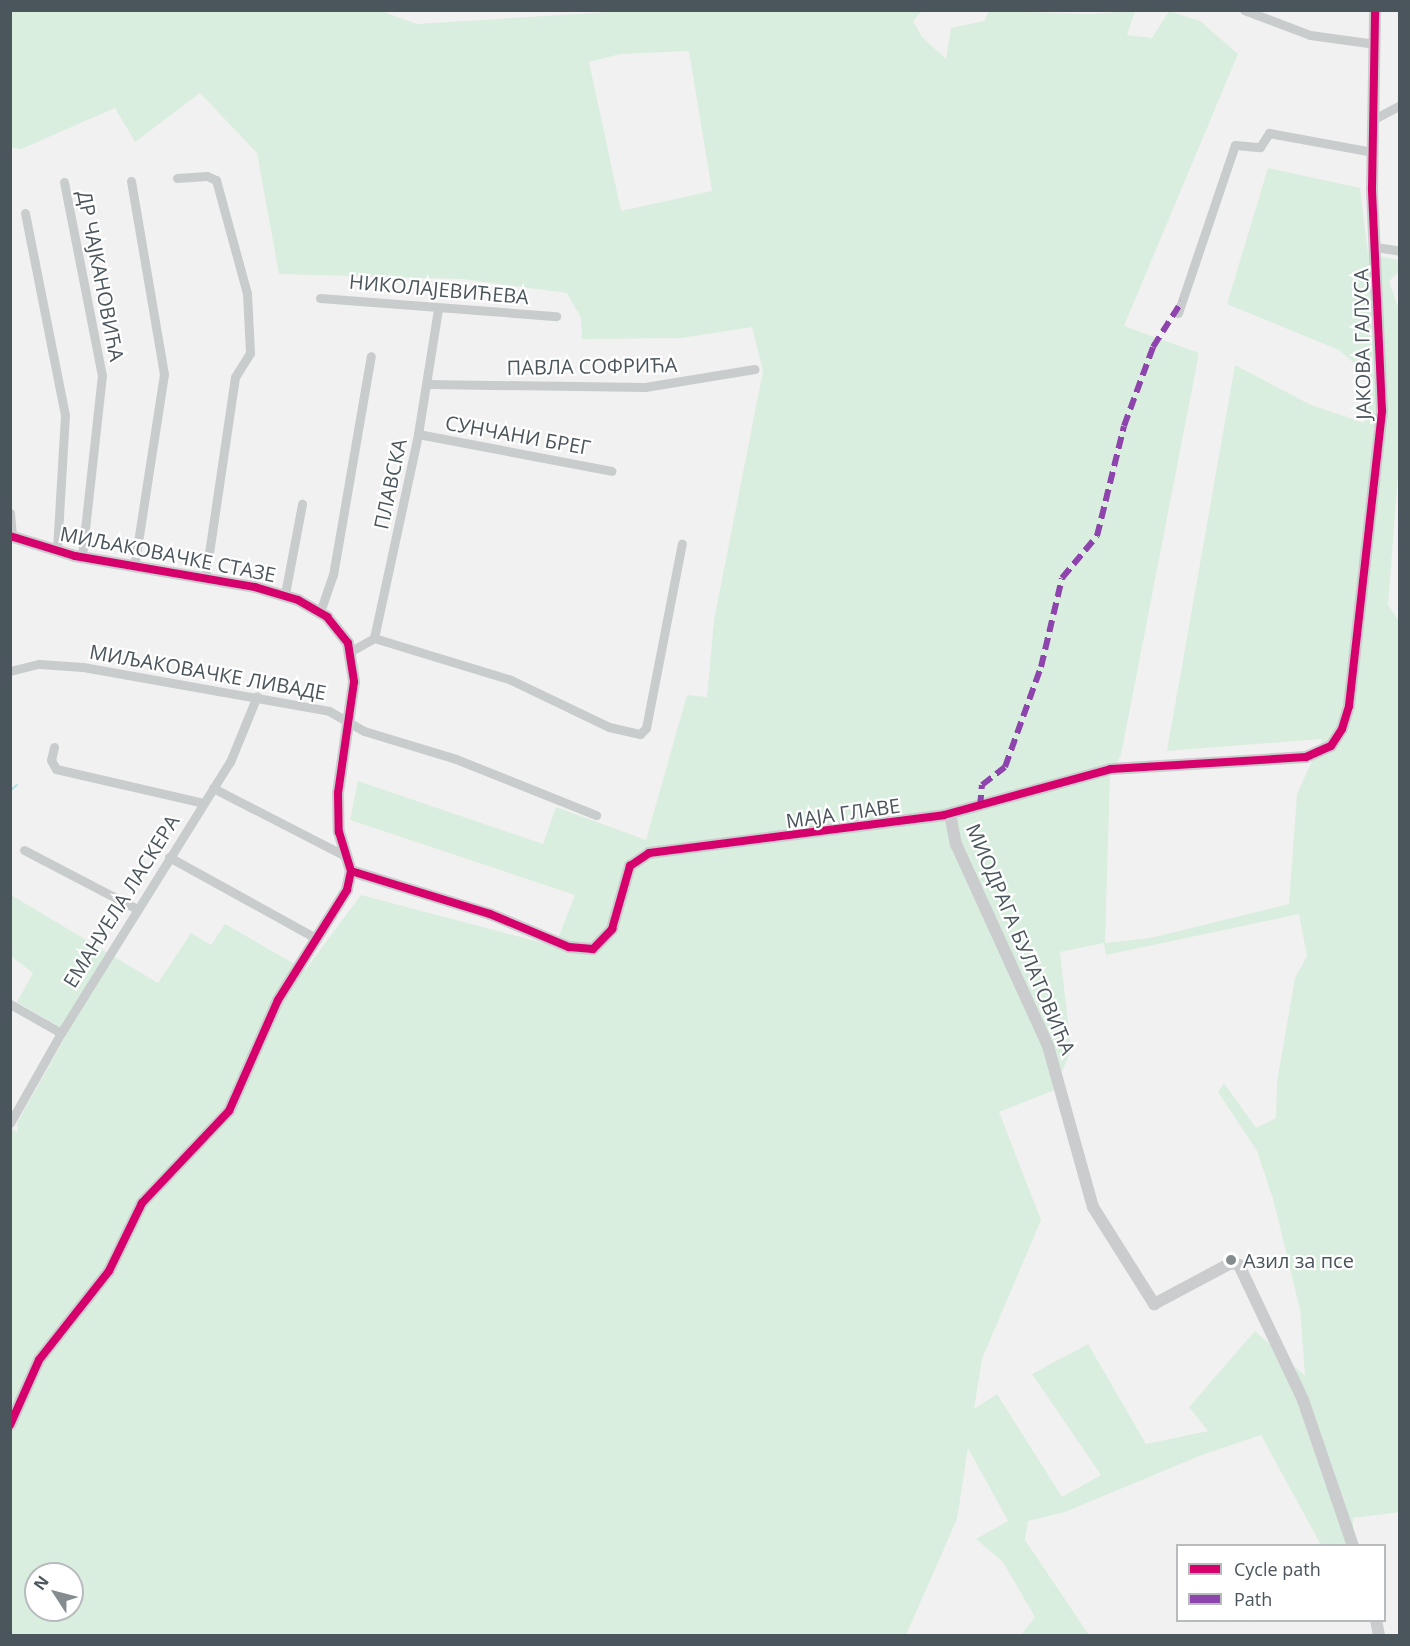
<!DOCTYPE html>
<meta charset="utf-8">
<style>
body{margin:0}
#map{position:relative;width:1410px;height:1646px;overflow:hidden;background:#f2f1f1;font-family:"Open Sans",sans-serif}
div>[style]{position:absolute}
.green>*{inset:0;background:#d9eede}
.stream>*{height:2px;margin:-1px;padding:0 1px;transform-origin:1px;border-radius:1px;background:#b2e1e6}
.street>*{height:9px;margin:-4.5px;padding:0 4.5px;transform-origin:4.5px;border-radius:4.5px;background:#c9cccd}
.secondary>*{height:12px;margin:-6px;padding:0 6px;transform-origin:6px;border-radius:6px;background:#caccce}
.quiet>*{height:6px;margin-top:-3px;transform-origin:0;background:repeating-linear-gradient(90deg,#8e44ad 0 12px,transparent 0 18px)}
.cycleway>*{height:8px;margin:-4px;padding:0 4px;transform-origin:4px;border-radius:4px;background:#d6006c}
.dots>*{width:16px;height:16px;translate:-50% -50%;box-sizing:border-box;border:3px solid #fff;border-radius:50%}
span{translate:-50% -50%;white-space:nowrap;text-align:center;line-height:1.15;-webkit-text-stroke:4.5px #fff;paint-order:stroke}
.street-label{font-size:20px;color:#4a555c}
.poi-label{font-size:20px;color:#4a555c}
.left{translate:0 -50%;text-align:left}
.frame{position:absolute;inset:0;border:12px solid #4a555c;pointer-events:none}
.legend{position:absolute;left:1176px;top:1544px;width:210px;height:78px;box-sizing:border-box;background:#fff;border:2px solid #b7bbbe;margin:0;padding:8px 10px;list-style:none;font-size:18px;color:#4a555c}
.legend li{display:flex;align-items:center;gap:12px;height:30px}
.legend b{width:30px;border:2px solid #b7bbbe}
.north{position:absolute;left:24px;top:1562px;width:60px;height:60px;box-sizing:border-box;background:#fff;border:2px solid #b7bbbe;border-radius:50%;rotate:306deg;font-size:16px;font-weight:700;line-height:24px;text-align:center;color:#4a555c}
.north::after{content:'';display:block;margin:auto;width:21px;height:27px;background:#858c90;clip-path:polygon(50% 0,100% 100%,50% 72%,0 100%)}
</style>
<div id="map">
<div class="green">
<i style="clip-path:polygon(evenodd,378px 10px,417px 24px,640px 10px,922px 11px,913px 21px,922px 37px,946px 59px,951px 28px,984px 21px,989px 11px,1089px 14px,1135px 11px,1127px 35px,1152px 38px,1169px 11px,1200px 21px,1238px 54px,1124px 326px,1199px 353px,1121px 755px,1110px 774px,1105px 943px,1150px 938px,1289px 904px,1297px 794px,1322px 739px,1167px 751px,1235px 365px,1311px 405px,1364px 423px,1370px 377px,1339px 350px,1227px 304px,1268px 168px,1360px 188px,1368px 254px,1399px 260px,1399px 272px,1389px 281px,1399px 310px,1400px 449px,1388px 605px,1400px 622px,1400px 1512px,1353px 1518px,1353px 1545px,1321px 1545px,1261px 1435px,1202px 1455px,1065px 1512px,1028px 1521px,1025px 1540px,1089px 1635px,1021px 1635px,1035px 1617px,1003px 1562px,976px 1539px,1008px 1521px,968px 1448px,957px 1519px,906px 1635px,11px 1635px,11px 1128px,18px 1133px,17px 1123px,68px 1032px,17px 1002px,33px 973px,11px 956px,11px 895px,158px 983px,191px 933px,211px 945px,225px 924px,305px 970px,361px 895px,555px 946px,575px 895px,350px 820px,358px 781px,543px 844px,556px 807px,646px 840px,687px 695px,707px 697px,714px 620px,763px 371px,752px 327px,681px 338px,582px 339px,581px 318px,567px 293px,462px 279px,279px 274px,257px 153px,200px 93px,135px 142px,115px 108px,21px 149px,11px 147px,11px 11px,378px 10px,689px 51px,712px 191px,621px 211px,589px 62px,620px 54px,689px 51px,378px 10px,1299px 914px,1307px 956px,1295px 978px,1277px 1082px,1276px 1118px,1256px 1128px,1224px 1083px,1218px 1092px,1257px 1151px,1273px 1199px,1300px 1309px,1305px 1376px,1255px 1331px,1189px 1407px,1208px 1431px,1146px 1444px,1088px 1344px,1032px 1374px,1101px 1475px,1062px 1497px,997px 1394px,974px 1409px,982px 1359px,1041px 1220px,999px 1112px,1055px 1090px,1071px 1049px,1060px 952px,1104px 943px,1106px 955px,1299px 914px,378px 10px,36px 1574px,72px 1574px,72px 1610px,36px 1610px,36px 1574px)"></i>
</div>
<div class="stream">
<i style="left:10px;top:791px;width:9px;rotate:-41deg"></i>
</div>
<div class="street">
<i style="left:1244px;top:10px;width:71px;rotate:20.7deg"></i>
<i style="left:1310px;top:35px;width:66px;rotate:7.9deg"></i>
<i style="left:1374px;top:119px;width:30px;rotate:-28deg"></i>
<i style="left:177px;top:178px;width:30px;rotate:-4deg"></i>
<i style="left:207px;top:176px;width:10px;rotate:24deg"></i>
<i style="left:216px;top:180px;width:117px;rotate:74.7deg"></i>
<i style="left:247px;top:293px;width:60px;rotate:87.1deg"></i>
<i style="left:250px;top:353px;width:28px;rotate:122deg"></i>
<i style="left:235px;top:377px;width:204px;rotate:98.4deg"></i>
<i style="left:131px;top:181px;width:196px;rotate:80.3deg"></i>
<i style="left:164px;top:374px;width:195px;rotate:98.8deg"></i>
<i style="left:64px;top:182px;width:197px;rotate:78.9deg"></i>
<i style="left:102px;top:375px;width:183px;rotate:96.3deg"></i>
<i style="left:25px;top:213px;width:206px;rotate:78.8deg"></i>
<i style="left:65px;top:415px;width:136px;rotate:93.4deg"></i>
<i style="left:1376px;top:247px;width:24px;rotate:9deg"></i>
<i style="left:320px;top:298px;width:237px;rotate:4.4deg"></i>
<i style="left:1178px;top:313px;width:177px;rotate:-71.3deg"></i>
<i style="left:1235px;top:145px;width:25px;rotate:5deg"></i>
<i style="left:1260px;top:147px;width:17px;rotate:-57deg"></i>
<i style="left:1269px;top:133px;width:106px;rotate:10.4deg"></i>
<i style="left:427px;top:384px;width:218px;rotate:0.8deg"></i>
<i style="left:645px;top:387px;width:111px;rotate:-9.3deg"></i>
<i style="left:418px;top:434px;width:197px;rotate:10.8deg"></i>
<i style="left:10px;top:513px;width:24px;rotate:85deg"></i>
<i style="left:285px;top:594px;width:92px;rotate:-79.3deg"></i>
<i style="left:320px;top:612px;width:39px;rotate:-71deg"></i>
<i style="left:333px;top:575px;width:222px;rotate:-80.2deg"></i>
<i style="left:374px;top:638px;width:143px;rotate:17deg"></i>
<i style="left:511px;top:680px;width:109px;rotate:25.6deg"></i>
<i style="left:609px;top:727px;width:32px;rotate:13deg"></i>
<i style="left:640px;top:734px;width:8px;rotate:-45deg"></i>
<i style="left:646px;top:728px;width:188px;rotate:-79deg"></i>
<i style="left:374px;top:638px;width:209px;rotate:-77.8deg"></i>
<i style="left:418px;top:434px;width:127px;rotate:-80.9deg"></i>
<i style="left:351px;top:651px;width:26px;rotate:-29deg"></i>
<i style="left:10px;top:671px;width:30px;rotate:-14deg"></i>
<i style="left:39px;top:664px;width:44px;rotate:3.9deg"></i>
<i style="left:83px;top:667px;width:250px;rotate:10.1deg"></i>
<i style="left:329px;top:711px;width:40px;rotate:29.7deg"></i>
<i style="left:364px;top:731px;width:96px;rotate:16.9deg"></i>
<i style="left:456px;top:759px;width:151px;rotate:21.8deg"></i>
<i style="left:54px;top:747px;width:13px;rotate:103deg"></i>
<i style="left:51px;top:760px;width:10px;rotate:61deg"></i>
<i style="left:56px;top:769px;width:151px;rotate:13deg"></i>
<i style="left:213px;top:788px;width:151px;rotate:27.2deg"></i>
<i style="left:24px;top:850px;width:127px;rotate:27.6deg"></i>
<i style="left:169px;top:857px;width:168px;rotate:28.9deg"></i>
<i style="left:10px;top:1004px;width:59px;rotate:29.6deg"></i>
<i style="left:10px;top:1123px;width:103px;rotate:-60.5deg"></i>
<i style="left:61px;top:1033px;width:319px;rotate:-58.1deg"></i>
<i style="left:230px;top:762px;width:71px;rotate:-67.8deg"></i>
</div>
<div class="secondary">
<i style="left:10px;top:536px;width:68px;rotate:17.1deg"></i>
<i style="left:75px;top:556px;width:183px;rotate:9.8deg"></i>
<i style="left:255px;top:587px;width:45px;rotate:16.8deg"></i>
<i style="left:298px;top:600px;width:34px;rotate:30deg"></i>
<i style="left:327px;top:617px;width:33px;rotate:51deg"></i>
<i style="left:348px;top:643px;width:39px;rotate:81deg"></i>
<i style="left:354px;top:682px;width:112px;rotate:98.2deg"></i>
<i style="left:338px;top:793px;width:39px;rotate:89deg"></i>
<i style="left:339px;top:832px;width:41px;rotate:72.9deg"></i>
<i style="left:351px;top:871px;width:19px;rotate:102deg"></i>
<i style="left:347px;top:890px;width:130px;rotate:122.1deg"></i>
<i style="left:278px;top:1000px;width:121px;rotate:113.8deg"></i>
<i style="left:229px;top:1111px;width:127px;rotate:133.4deg"></i>
<i style="left:142px;top:1203px;width:76px;rotate:115.9deg"></i>
<i style="left:109px;top:1271px;width:113px;rotate:128.2deg"></i>
<i style="left:39px;top:1360px;width:71px;rotate:114deg"></i>
<i style="left:950px;top:814px;width:31px;rotate:79deg"></i>
<i style="left:956px;top:844px;width:222px;rotate:65.5deg"></i>
<i style="left:1048px;top:1046px;width:167px;rotate:74.4deg"></i>
<i style="left:1093px;top:1207px;width:115px;rotate:57.8deg"></i>
<i style="left:1154px;top:1304px;width:87px;rotate:-28deg"></i>
<i style="left:1231px;top:1263px;width:8px;rotate:14deg"></i>
<i style="left:1239px;top:1265px;width:149px;rotate:64.6deg"></i>
<i style="left:1303px;top:1400px;width:154px;rotate:71.1deg"></i>
<i style="left:351px;top:871px;width:145px;rotate:17.2deg"></i>
<i style="left:490px;top:914px;width:86px;rotate:22.7deg"></i>
<i style="left:569px;top:947px;width:24px;rotate:5deg"></i>
<i style="left:593px;top:949px;width:28px;rotate:-46deg"></i>
<i style="left:612px;top:929px;width:66px;rotate:-74.1deg"></i>
<i style="left:630px;top:866px;width:23px;rotate:-34deg"></i>
<i style="left:649px;top:853px;width:297px;rotate:-7.3deg"></i>
<i style="left:944px;top:815px;width:173px;rotate:-15.4deg"></i>
<i style="left:1111px;top:769px;width:195px;rotate:-3.5deg"></i>
<i style="left:1306px;top:757px;width:27px;rotate:-24deg"></i>
<i style="left:1331px;top:746px;width:20px;rotate:-57deg"></i>
<i style="left:1342px;top:729px;width:24px;rotate:-73deg"></i>
<i style="left:1349px;top:706px;width:297px;rotate:-83.6deg"></i>
<i style="left:1382px;top:411px;width:223px;rotate:-92.6deg"></i>
<i style="left:1372px;top:188px;width:178px;rotate:-89deg"></i>
<i style="left:1376px;top:1620px;width:16px;rotate:79deg"></i>
</div>
<div class="quiet">
<i style="left:980px;top:807px;width:22px;rotate:-85deg"></i>
<i style="left:982px;top:785px;width:29px;rotate:-38deg"></i>
<i style="left:1005px;top:767px;width:106px;rotate:-70.2deg"></i>
<i style="left:1041px;top:667px;width:91px;rotate:-76.7deg"></i>
<i style="left:1062px;top:578px;width:55px;rotate:-50.2deg"></i>
<i style="left:1097px;top:536px;width:113px;rotate:-76.2deg"></i>
<i style="left:1124px;top:426px;width:84px;rotate:-69.8deg"></i>
<i style="left:1153px;top:347px;width:54px;rotate:-57.8deg"></i>
</div>
<div class="cycleway">
<i style="left:10px;top:536px;width:68px;rotate:17.1deg"></i>
<i style="left:75px;top:556px;width:183px;rotate:9.8deg"></i>
<i style="left:255px;top:587px;width:45px;rotate:16.8deg"></i>
<i style="left:298px;top:600px;width:34px;rotate:30deg"></i>
<i style="left:327px;top:617px;width:33px;rotate:51deg"></i>
<i style="left:348px;top:643px;width:39px;rotate:81deg"></i>
<i style="left:354px;top:682px;width:112px;rotate:98.2deg"></i>
<i style="left:338px;top:793px;width:39px;rotate:89deg"></i>
<i style="left:339px;top:832px;width:41px;rotate:72.9deg"></i>
<i style="left:351px;top:871px;width:19px;rotate:102deg"></i>
<i style="left:347px;top:890px;width:130px;rotate:122.1deg"></i>
<i style="left:278px;top:1000px;width:121px;rotate:113.8deg"></i>
<i style="left:229px;top:1111px;width:127px;rotate:133.4deg"></i>
<i style="left:142px;top:1203px;width:76px;rotate:115.9deg"></i>
<i style="left:109px;top:1271px;width:113px;rotate:128.2deg"></i>
<i style="left:39px;top:1360px;width:71px;rotate:114deg"></i>
<i style="left:351px;top:871px;width:145px;rotate:17.2deg"></i>
<i style="left:490px;top:914px;width:86px;rotate:22.7deg"></i>
<i style="left:569px;top:947px;width:24px;rotate:5deg"></i>
<i style="left:593px;top:949px;width:28px;rotate:-46deg"></i>
<i style="left:612px;top:929px;width:66px;rotate:-74.1deg"></i>
<i style="left:630px;top:866px;width:23px;rotate:-34deg"></i>
<i style="left:649px;top:853px;width:297px;rotate:-7.3deg"></i>
<i style="left:944px;top:815px;width:173px;rotate:-15.4deg"></i>
<i style="left:1111px;top:769px;width:195px;rotate:-3.5deg"></i>
<i style="left:1306px;top:757px;width:27px;rotate:-24deg"></i>
<i style="left:1331px;top:746px;width:20px;rotate:-57deg"></i>
<i style="left:1342px;top:729px;width:24px;rotate:-73deg"></i>
<i style="left:1349px;top:706px;width:297px;rotate:-83.6deg"></i>
<i style="left:1382px;top:411px;width:223px;rotate:-92.6deg"></i>
<i style="left:1372px;top:188px;width:178px;rotate:-89deg"></i>
</div>
<div class="dots">
<i style="left:1231px;top:1260px;background:#858c90"></i>
</div>
<div class="street-label">
<span style="left:101px;top:276px;rotate:79deg">ДР ЧАЈКАНОВИЋА</span>
<span style="left:439px;top:289px;rotate:5deg">НИКОЛАЈЕВИЋЕВА</span>
<span style="left:1362px;top:344px;rotate:-91deg">ЈАКОВА ГАЛУСА</span>
<span style="left:592px;top:366px;rotate:-1deg">ПАВЛА СОФРИЋА</span>
<span style="left:518px;top:435px;rotate:10deg">СУНЧАНИ БРЕГ</span>
<span style="left:390px;top:484px;rotate:-78deg">ПЛАВСКА</span>
<span style="left:168px;top:554px;rotate:11deg">МИЉАКОВАЧКЕ СТАЗЕ</span>
<span style="left:208px;top:672px;rotate:10deg">МИЉАКОВАЧКЕ ЛИВАДЕ</span>
<span style="left:843px;top:813px;rotate:-8deg">МАЈА ГЛАВЕ</span>
<span style="left:121px;top:901px;rotate:-58deg">ЕМАНУЕЛА ЛАСКЕРА</span>
<span style="left:1021px;top:939px;rotate:67deg">МИОДРАГА БУЛАТОВИЋА</span>
</div>
<div class="poi-label">
<span class="left" style="left:1243px;top:1260px">Азил за псе</span>
</div>
<div class="frame"></div>
<ul class="legend">
<li><b style="height:8px;background:#d6006c"></b>Cycle path</li>
<li><b style="height:8px;background:#8e44ad"></b>Path</li>
</ul>
<div class="north">N</div>
</div>
